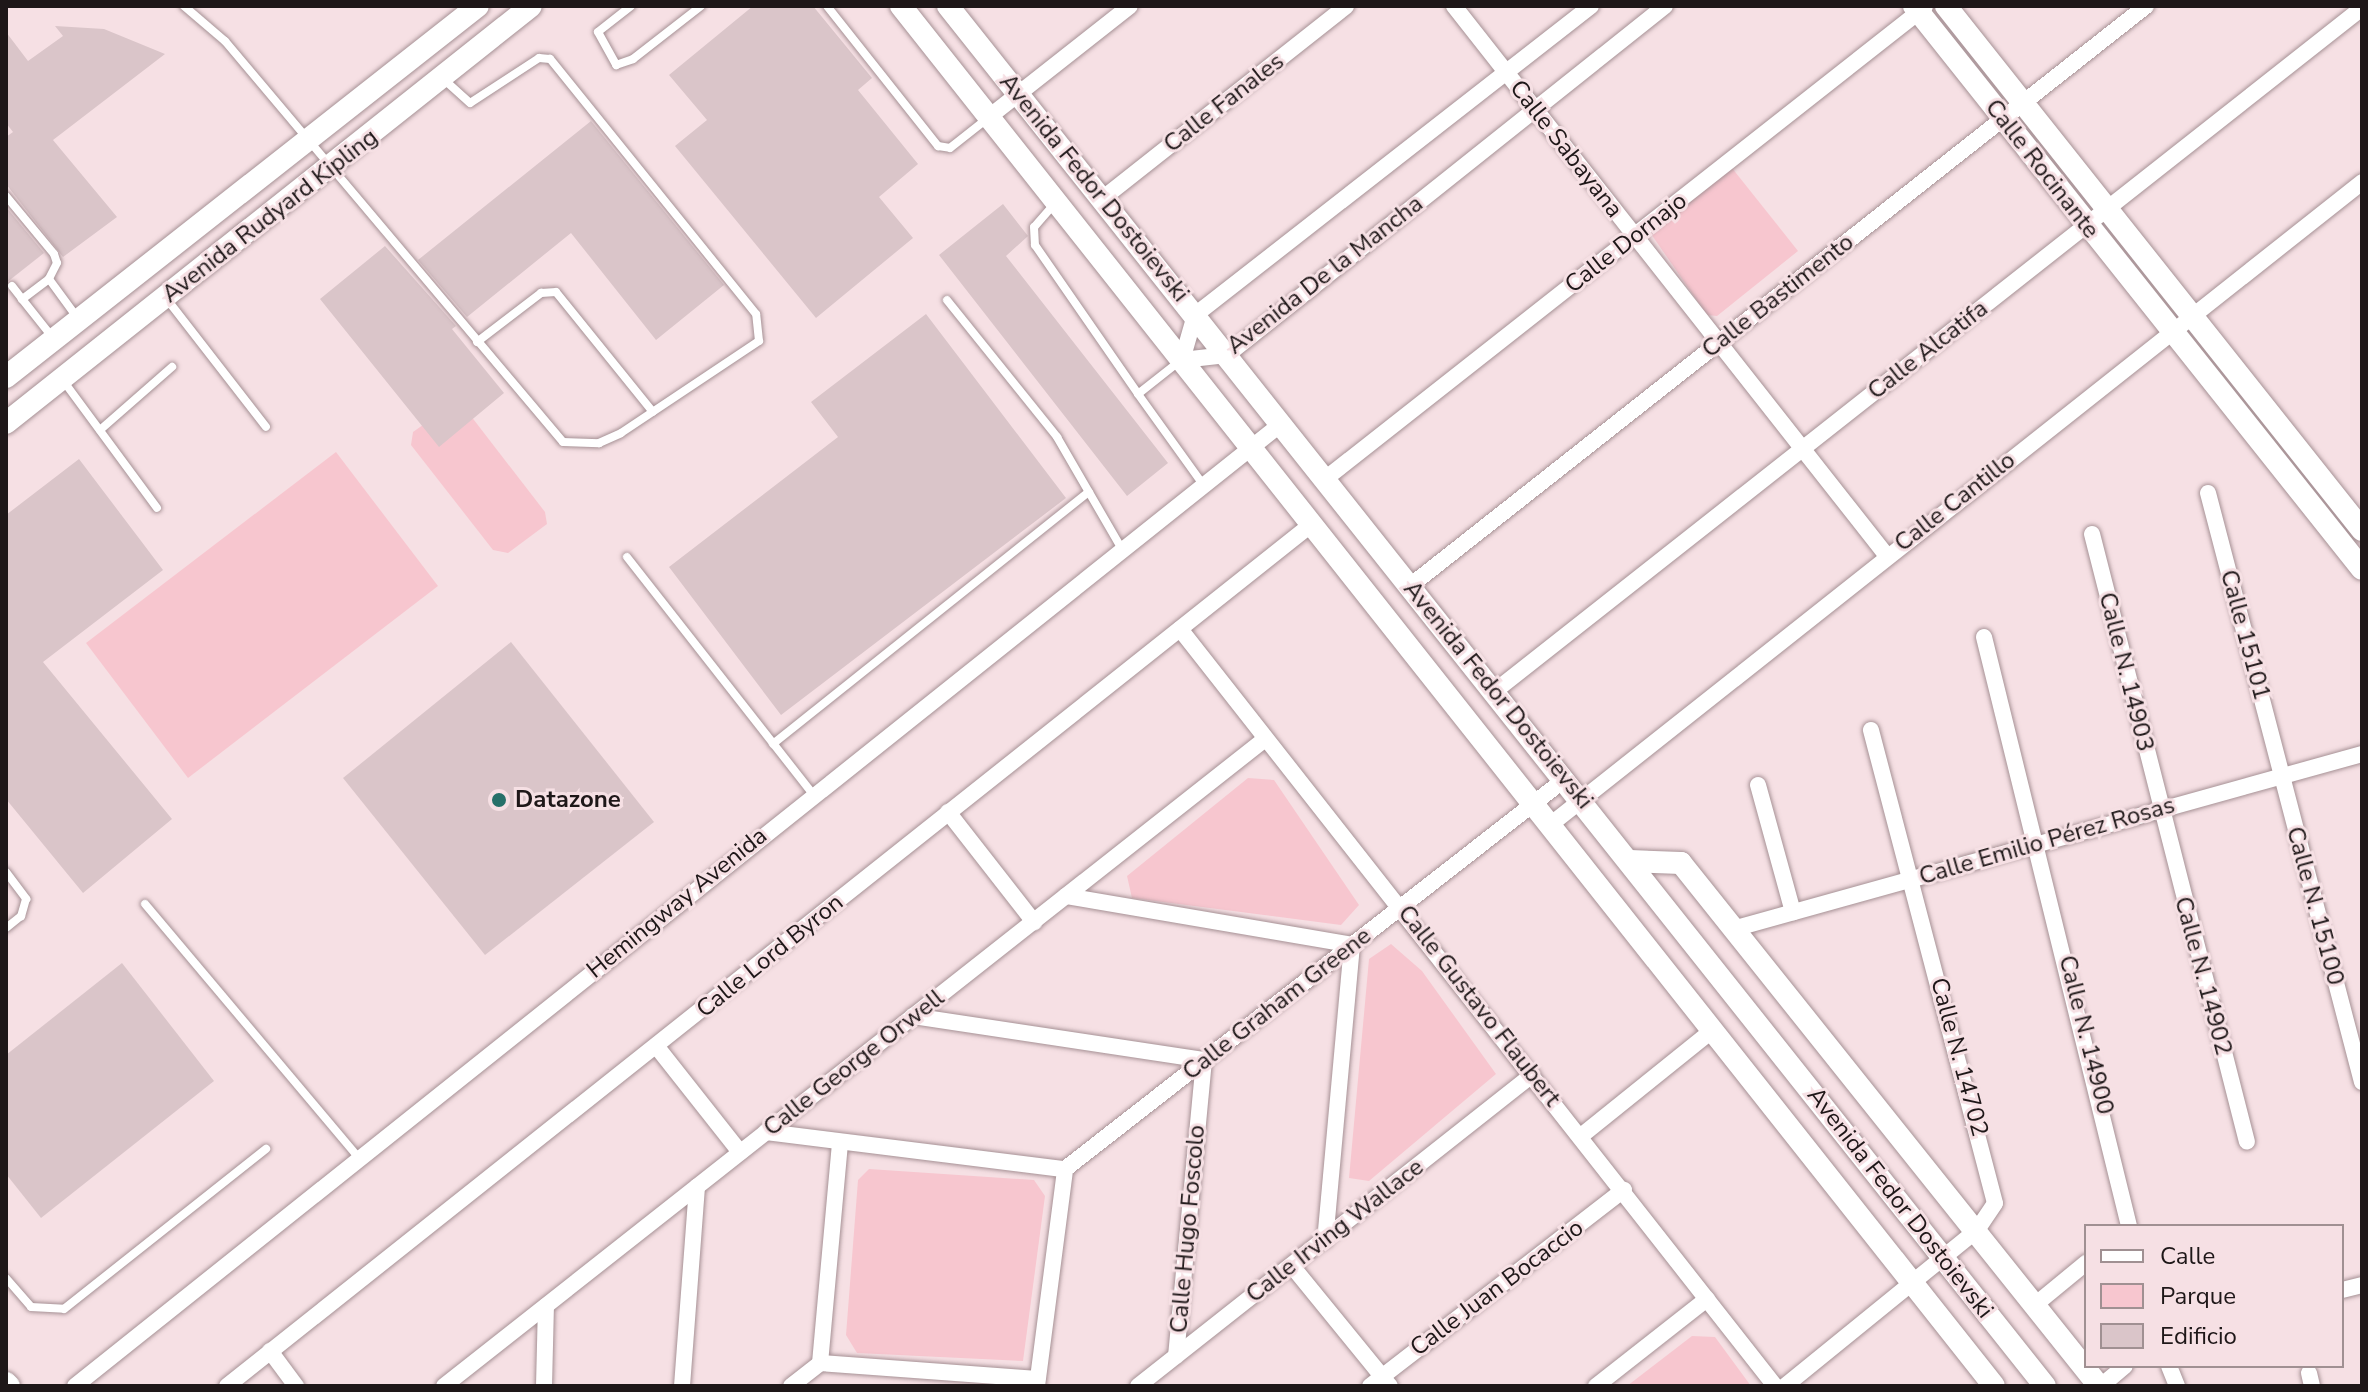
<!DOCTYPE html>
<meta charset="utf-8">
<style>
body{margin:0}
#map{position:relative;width:2368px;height:1392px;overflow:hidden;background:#f6e0e4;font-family:"Nunito Sans",sans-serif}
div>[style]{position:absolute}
.green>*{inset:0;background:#f7c6cf}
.building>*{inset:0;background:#dac5c9}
.roads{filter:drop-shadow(0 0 2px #a69195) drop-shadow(0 0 2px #a69195)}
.lane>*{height:8px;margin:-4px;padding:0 4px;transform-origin:4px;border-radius:4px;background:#fff}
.street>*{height:16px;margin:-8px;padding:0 8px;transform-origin:8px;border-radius:8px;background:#fff}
.secondary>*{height:22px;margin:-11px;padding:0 11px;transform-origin:11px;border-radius:11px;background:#fff}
.dots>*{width:22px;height:22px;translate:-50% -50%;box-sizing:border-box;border:4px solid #f6e0e4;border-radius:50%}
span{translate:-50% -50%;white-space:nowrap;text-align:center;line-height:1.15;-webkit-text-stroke:6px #f6e0e4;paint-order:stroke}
.street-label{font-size:24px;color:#1e1718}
.poi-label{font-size:24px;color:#1e1718;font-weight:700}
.left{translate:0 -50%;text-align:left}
.frame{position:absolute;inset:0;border:8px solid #1e1718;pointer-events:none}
.legend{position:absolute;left:2084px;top:1224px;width:260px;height:144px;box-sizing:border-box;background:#f6e0e4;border:2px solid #a09092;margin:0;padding:10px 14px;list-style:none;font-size:24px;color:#1e1718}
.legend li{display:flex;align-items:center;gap:16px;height:40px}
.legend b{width:40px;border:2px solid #a09092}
</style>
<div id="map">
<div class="green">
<i style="clip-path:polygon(1732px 168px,1798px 251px,1717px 316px,1707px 315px,1649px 231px)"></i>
<i style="clip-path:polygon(451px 405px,464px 407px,545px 512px,547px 524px,508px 553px,493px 550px,411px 445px,413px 432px)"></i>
<i style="clip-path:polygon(336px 452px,438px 586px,188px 778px,86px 643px)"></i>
<i style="clip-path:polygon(1248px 778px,1274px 780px,1359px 905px,1341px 925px,1132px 898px,1127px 876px)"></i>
<i style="clip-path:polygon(1391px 944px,1422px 971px,1496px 1074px,1369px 1181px,1349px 1178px,1369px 959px)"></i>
<i style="clip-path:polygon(869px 1169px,1034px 1180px,1045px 1196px,1023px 1361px,857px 1353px,846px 1335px,858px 1180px)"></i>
<i style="clip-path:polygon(1692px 1336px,1715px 1337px,1751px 1386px,1627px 1386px)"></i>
</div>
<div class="building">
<i style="clip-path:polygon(753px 6px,813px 6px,872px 78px,858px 90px,918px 164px,879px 197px,913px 238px,816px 318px,675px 146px,707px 120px,669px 75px)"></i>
<i style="clip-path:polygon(55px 26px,104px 29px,165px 54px,53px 140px,117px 217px,63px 257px,6px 184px,6px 137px,13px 132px,6px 123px,6px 32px,28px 61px,63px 36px)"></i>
<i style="clip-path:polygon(591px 121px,724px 285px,656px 340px,571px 233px,467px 317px,418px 260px)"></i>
<i style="clip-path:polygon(1003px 204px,1028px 236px,1006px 256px,1168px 463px,1127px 496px,939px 255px)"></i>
<i style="clip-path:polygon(6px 207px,44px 253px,6px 283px)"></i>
<i style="clip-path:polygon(385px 246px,456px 326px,452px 329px,504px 393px,439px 447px,320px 299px)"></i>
<i style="clip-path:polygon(926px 314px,1066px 498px,781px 715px,669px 567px,838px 437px,811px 402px)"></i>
<i style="clip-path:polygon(79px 459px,163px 570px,43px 662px,172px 819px,83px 893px,6px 799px,6px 515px)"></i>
<i style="clip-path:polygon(511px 642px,654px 822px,485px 955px,343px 778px)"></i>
<i style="clip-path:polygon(122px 963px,214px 1081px,41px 1218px,6px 1174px,6px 1055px)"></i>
</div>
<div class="roads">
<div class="lane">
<i style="left:184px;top:6px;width:54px;rotate:40.5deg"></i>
<i style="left:225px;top:41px;width:524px;rotate:49.87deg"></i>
<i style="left:563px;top:442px;width:36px;rotate:2deg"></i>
<i style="left:599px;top:443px;width:24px;rotate:-24deg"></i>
<i style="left:621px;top:433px;width:166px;rotate:-33.7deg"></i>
<i style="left:759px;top:341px;width:27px;rotate:-96deg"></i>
<i style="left:756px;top:314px;width:328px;rotate:-128.9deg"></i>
<i style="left:550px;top:59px;width:11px;rotate:-175deg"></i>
<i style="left:539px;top:58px;width:82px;rotate:146.9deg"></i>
<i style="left:470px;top:103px;width:38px;rotate:-138deg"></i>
<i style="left:631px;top:6px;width:42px;rotate:141.8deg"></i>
<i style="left:598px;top:32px;width:38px;rotate:61deg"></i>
<i style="left:616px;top:65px;width:18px;rotate:-19deg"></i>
<i style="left:633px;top:59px;width:86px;rotate:-37.9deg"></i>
<i style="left:827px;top:6px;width:179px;rotate:51.6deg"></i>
<i style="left:938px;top:146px;width:12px;rotate:9deg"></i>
<i style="left:950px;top:148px;width:48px;rotate:-38.3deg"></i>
<i style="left:6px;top:196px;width:75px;rotate:50.4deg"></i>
<i style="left:54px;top:254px;width:9px;rotate:72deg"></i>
<i style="left:57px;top:263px;width:18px;rotate:117deg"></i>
<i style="left:49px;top:279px;width:51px;rotate:53.8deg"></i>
<i style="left:1056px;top:202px;width:33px;rotate:131deg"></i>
<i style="left:1034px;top:227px;width:18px;rotate:87deg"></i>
<i style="left:1035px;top:245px;width:181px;rotate:55.3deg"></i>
<i style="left:1138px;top:394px;width:53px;rotate:-38.2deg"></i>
<i style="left:49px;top:279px;width:34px;rotate:143deg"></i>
<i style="left:22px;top:299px;width:50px;rotate:51.5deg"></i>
<i style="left:12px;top:286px;width:16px;rotate:52deg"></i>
<i style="left:166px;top:298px;width:163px;rotate:52.2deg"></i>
<i style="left:947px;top:300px;width:176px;rotate:51.2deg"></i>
<i style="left:1057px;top:437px;width:132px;rotate:59.9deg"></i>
<i style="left:477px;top:342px;width:81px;rotate:-37.4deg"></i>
<i style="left:541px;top:293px;width:15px;rotate:-4deg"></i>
<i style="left:556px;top:292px;width:154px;rotate:51.1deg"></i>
<i style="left:62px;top:379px;width:160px;rotate:53.6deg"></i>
<i style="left:1138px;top:394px;width:113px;rotate:54.3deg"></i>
<i style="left:100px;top:430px;width:96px;rotate:-41.2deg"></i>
<i style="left:627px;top:557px;width:301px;rotate:51.9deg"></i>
<i style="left:773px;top:744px;width:404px;rotate:-38.6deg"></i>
<i style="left:6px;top:872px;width:34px;rotate:53deg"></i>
<i style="left:26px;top:899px;width:18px;rotate:106deg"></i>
<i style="left:21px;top:916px;width:19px;rotate:141deg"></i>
<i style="left:145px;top:904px;width:334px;rotate:49.9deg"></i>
<i style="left:6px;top:1278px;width:38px;rotate:49deg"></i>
<i style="left:31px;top:1307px;width:33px;rotate:3deg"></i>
<i style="left:64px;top:1309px;width:258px;rotate:-38.4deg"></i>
</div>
<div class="street">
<i style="left:1454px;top:6px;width:700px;rotate:51.79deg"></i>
<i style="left:1591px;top:6px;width:502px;rotate:142.03deg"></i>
<i style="left:1195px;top:315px;width:47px;rotate:106.1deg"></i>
<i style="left:1182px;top:360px;width:45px;rotate:-6.3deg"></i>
<i style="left:1227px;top:355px;width:560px;rotate:-38.55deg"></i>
<i style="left:989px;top:117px;width:179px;rotate:-38.2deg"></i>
<i style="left:1102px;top:199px;width:311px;rotate:-38.3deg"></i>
<i style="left:1325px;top:479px;width:763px;rotate:-38.19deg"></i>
<i style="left:2208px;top:493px;width:609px;rotate:75.35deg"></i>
<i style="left:2092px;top:534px;width:627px;rotate:75.7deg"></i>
<i style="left:1410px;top:586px;width:937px;rotate:-38.24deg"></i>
<i style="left:1180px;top:629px;width:963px;rotate:51.83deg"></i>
<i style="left:1984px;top:637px;width:607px;rotate:76.17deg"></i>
<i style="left:1495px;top:691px;width:1104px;rotate:-38.23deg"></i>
<i style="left:1758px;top:785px;width:132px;rotate:74.6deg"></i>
<i style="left:948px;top:812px;width:140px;rotate:52deg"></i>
<i style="left:1550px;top:825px;width:1036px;rotate:-38.37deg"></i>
<i style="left:1066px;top:896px;width:290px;rotate:9.7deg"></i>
<i style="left:1352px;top:945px;width:296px;rotate:95.2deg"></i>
<i style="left:1733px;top:929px;width:653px;rotate:-15.55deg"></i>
<i style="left:913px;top:1016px;width:294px;rotate:8.6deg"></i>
<i style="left:1204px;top:1060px;width:297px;rotate:95.4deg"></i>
<i style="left:657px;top:1047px;width:134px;rotate:51.7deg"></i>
<i style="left:766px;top:1132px;width:301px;rotate:7.1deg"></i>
<i style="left:1065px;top:1169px;width:634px;rotate:-37.95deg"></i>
<i style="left:1581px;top:1136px;width:169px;rotate:-38.8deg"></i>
<i style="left:1292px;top:1266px;width:155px;rotate:50.8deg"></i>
<i style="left:2342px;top:1290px;width:21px;rotate:-14deg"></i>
<i style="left:2036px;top:1304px;width:65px;rotate:-39.4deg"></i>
<i style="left:270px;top:1351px;width:44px;rotate:53.4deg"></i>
<i style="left:820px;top:1363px;width:220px;rotate:-84.8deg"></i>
<i style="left:2169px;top:1366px;width:22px;rotate:68deg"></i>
<i style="left:2309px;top:1373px;width:13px;rotate:77deg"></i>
<i style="left:75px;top:1386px;width:1543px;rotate:-38.58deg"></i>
<i style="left:227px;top:1386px;width:1386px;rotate:-38.47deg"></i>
<i style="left:444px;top:1386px;width:1045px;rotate:-38.24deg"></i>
<i style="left:544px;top:1386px;width:80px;rotate:-88.6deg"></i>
<i style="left:682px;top:1386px;width:200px;rotate:-85.7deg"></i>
<i style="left:791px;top:1386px;width:37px;rotate:-38deg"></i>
<i style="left:820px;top:1363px;width:218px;rotate:4.2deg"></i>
<i style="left:1037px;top:1386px;width:219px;rotate:-82.6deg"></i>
<i style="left:1138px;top:1386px;width:502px;rotate:-38.29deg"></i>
<i style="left:1370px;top:1386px;width:321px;rotate:-37.7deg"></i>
<i style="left:1596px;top:1386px;width:141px;rotate:-38.1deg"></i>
<i style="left:1785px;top:1386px;width:247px;rotate:-39.1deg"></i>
<i style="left:1977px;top:1230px;width:32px;rotate:-56deg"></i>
<i style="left:1995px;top:1203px;width:489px;rotate:-104.7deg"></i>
<i style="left:2101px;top:1386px;width:31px;rotate:-40deg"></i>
</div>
<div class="secondary">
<i style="left:901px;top:6px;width:1760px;rotate:51.62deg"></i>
<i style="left:948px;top:6px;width:1763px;rotate:51.52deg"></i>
<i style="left:1914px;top:6px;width:719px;rotate:51.49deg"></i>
<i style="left:1946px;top:6px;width:669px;rotate:51.55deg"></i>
<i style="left:6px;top:377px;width:600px;rotate:-38.17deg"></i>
<i style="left:6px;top:423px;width:670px;rotate:-38.46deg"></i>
<i style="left:1630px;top:861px;width:51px;rotate:2.2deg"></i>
<i style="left:1681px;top:863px;width:670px;rotate:51.37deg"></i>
<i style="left:6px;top:1383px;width:4px;rotate:45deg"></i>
</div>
</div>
<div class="dots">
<i style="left:499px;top:800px;background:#277069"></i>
</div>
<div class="street-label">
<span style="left:1224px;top:103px;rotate:-38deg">Calle Fanales</span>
<span style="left:1566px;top:149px;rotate:52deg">Calle Sabayana</span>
<span style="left:2042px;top:169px;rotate:52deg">Calle Rocinante</span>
<span style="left:1094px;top:188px;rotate:51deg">Avenida Fedor Dostoievski</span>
<span style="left:270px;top:216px;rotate:-38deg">Avenida Rudyard Kipling</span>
<span style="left:1626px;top:243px;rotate:-38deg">Calle Dornajo</span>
<span style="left:1325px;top:275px;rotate:-38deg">Avenida De la Mancha</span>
<span style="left:1778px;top:296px;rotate:-38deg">Calle Bastimento</span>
<span style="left:1928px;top:350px;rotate:-38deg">Calle Alcatifa</span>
<span style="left:1955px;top:502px;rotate:-38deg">Calle Cantillo</span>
<span style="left:2245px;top:635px;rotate:75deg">Calle 15101</span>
<span style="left:2126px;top:672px;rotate:76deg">Calle N. 14903</span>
<span style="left:1498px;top:695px;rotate:51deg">Avenida Fedor Dostoievski</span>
<span style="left:2047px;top:841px;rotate:-16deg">Calle Emilio Pérez Rosas</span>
<span style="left:677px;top:903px;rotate:-39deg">Hemingway Avenida</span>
<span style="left:2315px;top:906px;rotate:75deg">Calle N. 15100</span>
<span style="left:770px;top:956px;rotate:-39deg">Calle Lord Byron</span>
<span style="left:2203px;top:976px;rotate:75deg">Calle N. 14902</span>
<span style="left:1277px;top:1004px;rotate:-38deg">Calle Graham Greene</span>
<span style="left:1479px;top:1006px;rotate:52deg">Calle Gustavo Flaubert</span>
<span style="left:2086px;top:1035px;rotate:76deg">Calle N. 14900</span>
<span style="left:1959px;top:1057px;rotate:75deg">Calle N. 14702</span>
<span style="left:854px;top:1063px;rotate:-38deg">Calle George Orwell</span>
<span style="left:1900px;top:1203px;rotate:52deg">Avenida Fedor Dostoievski</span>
<span style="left:1188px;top:1229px;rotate:-85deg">Calle Hugo Foscolo</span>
<span style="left:1335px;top:1231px;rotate:-38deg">Calle Irving Wallace</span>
<span style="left:1497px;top:1288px;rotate:-37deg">Calle Juan Bocaccio</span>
</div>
<div class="poi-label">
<span class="left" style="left:515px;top:800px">Datazone</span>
</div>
<div class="frame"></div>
<ul class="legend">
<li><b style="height:10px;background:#fff"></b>Calle</li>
<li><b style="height:22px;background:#f7c6cf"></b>Parque</li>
<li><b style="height:22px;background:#dac5c9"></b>Edificio</li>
</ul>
</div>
